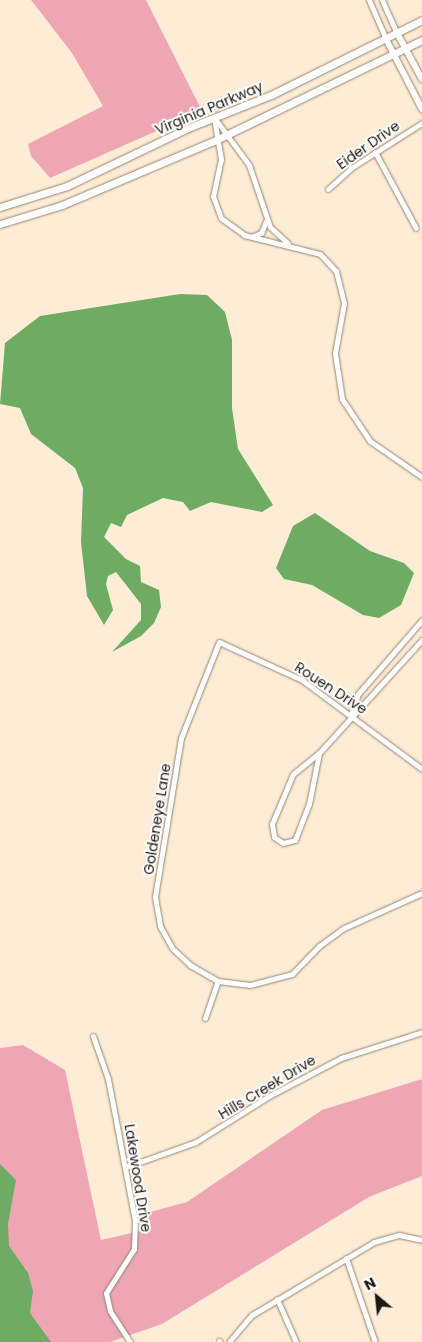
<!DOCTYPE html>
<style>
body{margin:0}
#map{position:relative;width:422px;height:1342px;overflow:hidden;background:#feecd6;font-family:Poppins,sans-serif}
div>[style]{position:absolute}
.green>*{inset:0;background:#eea6b4}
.water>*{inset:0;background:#6dac62}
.roads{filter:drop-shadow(0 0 1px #948570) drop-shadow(0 0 1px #948570)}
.minor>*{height:5px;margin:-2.5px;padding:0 2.5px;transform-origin:2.5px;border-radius:2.5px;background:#fff}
.tertiary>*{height:6px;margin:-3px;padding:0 3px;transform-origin:3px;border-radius:3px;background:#fff}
.secondary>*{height:7px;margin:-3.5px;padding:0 3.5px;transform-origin:3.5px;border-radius:3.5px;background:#fff}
span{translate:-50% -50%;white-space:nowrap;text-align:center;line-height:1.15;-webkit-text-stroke:4px #fff;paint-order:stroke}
.street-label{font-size:14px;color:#1e1810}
.north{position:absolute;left:352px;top:1272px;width:50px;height:50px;-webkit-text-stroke:4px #fff;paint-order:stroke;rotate:332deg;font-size:14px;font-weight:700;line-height:20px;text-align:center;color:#1e1810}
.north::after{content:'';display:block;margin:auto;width:18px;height:22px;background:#1e1810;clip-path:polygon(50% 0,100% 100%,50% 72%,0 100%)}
</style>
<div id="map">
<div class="green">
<i style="clip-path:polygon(31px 0,146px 0,202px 111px,50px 178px,31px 156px,28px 144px,103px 106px,72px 53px)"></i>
<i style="clip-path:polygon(23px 1045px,65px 1070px,101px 1240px,145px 1230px,143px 1214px,187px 1202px,322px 1110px,422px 1079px,422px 1176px,369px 1197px,162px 1324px,110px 1342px,0 1342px,0 1048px)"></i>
</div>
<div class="water">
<i style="clip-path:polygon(180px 294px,207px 295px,225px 312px,232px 340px,232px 408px,238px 449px,273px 505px,262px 512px,211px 502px,190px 511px,183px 502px,163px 498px,127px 515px,121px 527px,111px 523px,104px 537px,126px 559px,140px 566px,141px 582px,159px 590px,161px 607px,154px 623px,141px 636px,112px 652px,141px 620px,141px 604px,116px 572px,108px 576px,106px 584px,113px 610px,104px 625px,87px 596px,81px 542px,83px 488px,75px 468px,31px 434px,20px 408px,0 404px,5px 343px,40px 316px)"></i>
<i style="clip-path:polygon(315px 513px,370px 551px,404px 563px,414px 573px,401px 605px,379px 618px,363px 615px,312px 585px,284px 579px,276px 568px,293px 526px)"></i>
<i style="clip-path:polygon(0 1164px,16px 1180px,8px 1224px,9px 1246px,28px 1273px,33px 1291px,30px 1313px,51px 1342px,0 1342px)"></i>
</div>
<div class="roads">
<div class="minor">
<i style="left:369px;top:0;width:43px;rotate:66.4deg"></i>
<i style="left:382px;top:0;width:36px;rotate:66deg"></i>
<i style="left:214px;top:118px;width:42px;rotate:80.3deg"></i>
<i style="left:221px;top:159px;width:38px;rotate:102deg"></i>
<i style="left:213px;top:196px;width:23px;rotate:70deg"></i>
<i style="left:221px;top:218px;width:29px;rotate:36deg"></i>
<i style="left:244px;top:235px;width:78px;rotate:14deg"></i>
<i style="left:320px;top:254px;width:23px;rotate:47deg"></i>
<i style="left:336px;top:271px;width:33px;rotate:76deg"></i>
<i style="left:344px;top:303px;width:51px;rotate:100.2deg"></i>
<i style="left:335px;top:353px;width:47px;rotate:81.3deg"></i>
<i style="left:342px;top:399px;width:50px;rotate:56.3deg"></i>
<i style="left:370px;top:441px;width:63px;rotate:34.7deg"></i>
<i style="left:216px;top:120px;width:56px;rotate:53.7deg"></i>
<i style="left:249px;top:165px;width:65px;rotate:71.3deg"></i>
<i style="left:270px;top:227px;width:24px;rotate:42deg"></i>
<i style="left:375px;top:152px;width:86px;rotate:61.7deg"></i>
<i style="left:328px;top:189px;width:31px;rotate:-42deg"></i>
<i style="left:351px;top:168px;width:84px;rotate:-32.4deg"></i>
<i style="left:253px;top:236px;width:9px;rotate:-21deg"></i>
<i style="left:261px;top:233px;width:15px;rotate:-67deg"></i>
<i style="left:352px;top:712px;width:19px;rotate:-72deg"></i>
<i style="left:358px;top:694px;width:98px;rotate:-49.1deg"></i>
<i style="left:319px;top:753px;width:33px;rotate:141deg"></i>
<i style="left:293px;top:774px;width:54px;rotate:112.8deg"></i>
<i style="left:272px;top:824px;width:13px;rotate:81deg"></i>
<i style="left:274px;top:837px;width:11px;rotate:34deg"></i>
<i style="left:283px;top:843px;width:12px;rotate:-14deg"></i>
<i style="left:295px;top:840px;width:39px;rotate:-69deg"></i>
<i style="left:309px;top:804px;width:52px;rotate:-78.9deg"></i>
<i style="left:319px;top:753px;width:153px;rotate:-47.7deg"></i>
<i style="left:422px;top:769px;width:149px;rotate:-143.4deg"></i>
<i style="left:302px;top:680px;width:91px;rotate:-155.4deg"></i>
<i style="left:219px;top:642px;width:103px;rotate:111.6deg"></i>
<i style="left:181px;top:738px;width:161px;rotate:99.3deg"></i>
<i style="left:155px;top:897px;width:29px;rotate:80deg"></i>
<i style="left:160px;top:926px;width:25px;rotate:61deg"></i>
<i style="left:172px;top:948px;width:25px;rotate:43deg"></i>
<i style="left:190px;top:965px;width:32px;rotate:30deg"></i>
<i style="left:218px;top:981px;width:32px;rotate:7deg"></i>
<i style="left:250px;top:985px;width:43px;rotate:-14.7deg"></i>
<i style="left:292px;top:974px;width:39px;rotate:-46deg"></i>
<i style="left:319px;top:946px;width:31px;rotate:-36deg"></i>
<i style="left:344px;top:928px;width:85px;rotate:-24.2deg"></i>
<i style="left:205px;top:1018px;width:39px;rotate:-71deg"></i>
<i style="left:93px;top:1036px;width:46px;rotate:70.8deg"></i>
<i style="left:108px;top:1079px;width:144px;rotate:79.2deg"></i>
<i style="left:135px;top:1220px;width:29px;rotate:92deg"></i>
<i style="left:134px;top:1249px;width:52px;rotate:122.5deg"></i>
<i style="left:106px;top:1293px;width:18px;rotate:77deg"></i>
<i style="left:110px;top:1311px;width:37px;rotate:57deg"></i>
<i style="left:126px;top:1167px;width:74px;rotate:-19.7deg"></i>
<i style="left:196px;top:1142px;width:86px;rotate:-32.2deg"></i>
<i style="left:269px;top:1096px;width:81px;rotate:-27.8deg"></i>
<i style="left:341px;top:1058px;width:85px;rotate:-17.8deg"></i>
<i style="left:346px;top:1258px;width:89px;rotate:71deg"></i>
<i style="left:277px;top:1299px;width:47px;rotate:66.2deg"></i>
<i style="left:219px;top:1341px;width:1px;rotate:45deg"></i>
<i style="left:229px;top:1342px;width:35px;rotate:-50deg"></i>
<i style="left:252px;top:1315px;width:142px;rotate:-30.9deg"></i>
<i style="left:374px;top:1242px;width:26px;rotate:-16deg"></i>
<i style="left:399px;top:1235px;width:24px;rotate:12deg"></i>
</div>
<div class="tertiary">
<i style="left:397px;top:33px;width:52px;rotate:61.5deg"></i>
<i style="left:386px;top:39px;width:79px;rotate:62.8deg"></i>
</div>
<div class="secondary">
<i style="left:0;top:207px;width:70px;rotate:-17.4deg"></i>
<i style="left:67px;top:186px;width:134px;rotate:-25.6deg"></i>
<i style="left:188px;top:128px;width:89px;rotate:-21.7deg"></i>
<i style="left:271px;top:95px;width:169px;rotate:-26.4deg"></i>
<i style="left:0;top:224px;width:65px;rotate:-17deg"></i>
<i style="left:62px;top:205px;width:169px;rotate:-22.9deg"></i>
<i style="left:218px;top:139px;width:227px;rotate:-25.9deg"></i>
</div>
</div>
<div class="street-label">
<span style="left:209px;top:108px;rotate:-23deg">Virginia Parkway</span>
<span style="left:368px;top:145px;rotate:-35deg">Eider Drive</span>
<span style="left:331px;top:688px;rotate:33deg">Rouen Drive</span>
<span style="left:157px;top:819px;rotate:-81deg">Goldeneye Lane</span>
<span style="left:267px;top:1087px;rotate:-31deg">Hills Creek Drive</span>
<span style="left:138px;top:1178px;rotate:81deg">Lakewood Drive</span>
</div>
<div class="north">N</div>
</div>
